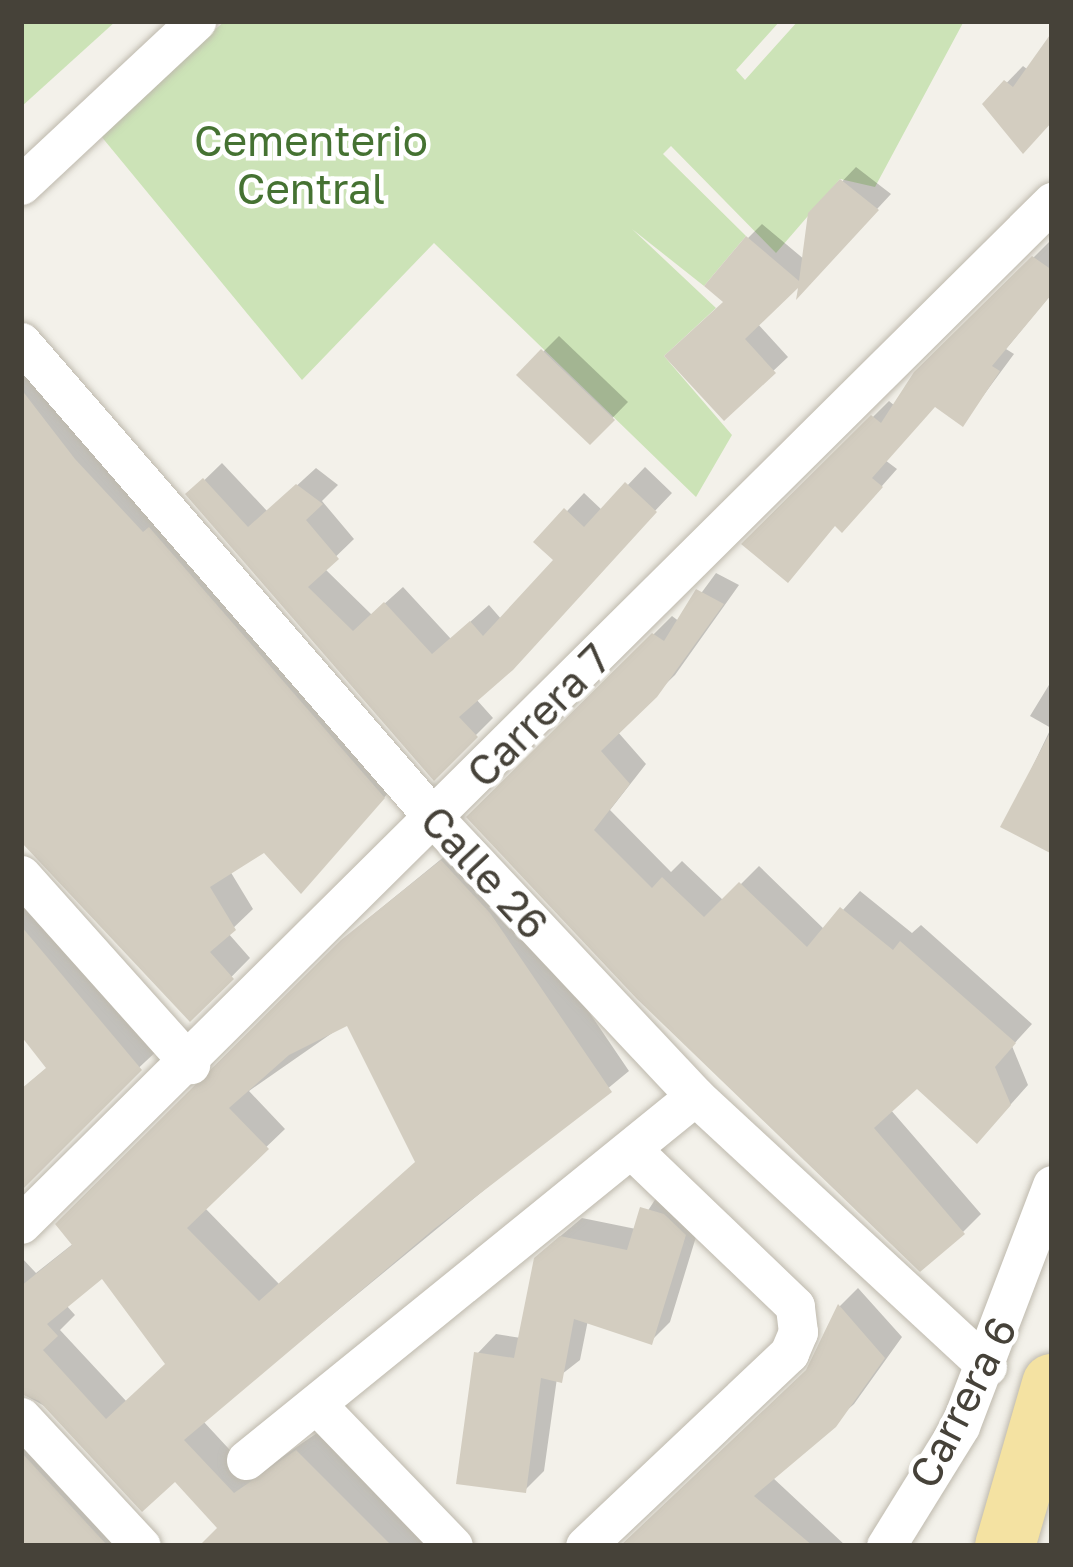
<!DOCTYPE html>
<style>
body{margin:0}
#map{position:relative;width:1073px;height:1567px;overflow:hidden;background:#f3f1ea;font-family:"Golos Text",sans-serif}
div>[style]{position:absolute}
.green>*{inset:0;background:#cce3b7}
.shadow>*{inset:0;background:#0003}
.building>*{inset:0;background:#d3cdc0}
.roads{filter:drop-shadow(0 0 3px #beb9ad) drop-shadow(0 0 3px #beb9ad)}
.minor>*{height:39px;margin:-19.5px;padding:0 19.5px;transform-origin:19.5px;border-radius:19.5px;background:#fff}
.primary>*{height:60px;margin:-30px;padding:0 30px;transform-origin:30px;border-radius:30px;background:#f4e2a2}
span{translate:-50% -50%;white-space:nowrap;text-align:center;line-height:1.15;-webkit-text-stroke:9px #fff;paint-order:stroke}
.park-label{font-size:42px;color:#457232}
.street-label{font-size:42px;color:#464239}
.frame{position:absolute;inset:0;border:24px solid #464239;pointer-events:none}
</style>
<div id="map">
<div class="green">
<i style="clip-path:polygon(21px 21px,116px 21px,21px 107px)"></i>
<i style="clip-path:polygon(225px 21px,780px 21px,736px 70px,745px 80px,798px 21px,964px 21px,875px 187px,840px 179px,776px 253px,671px 146px,663px 154px,746px 236px,704px 286px,632px 229px,716px 308px,664px 356px,732px 435px,696px 497px,434px 243px,302px 380px,96px 130px)"></i>
</div>
<div class="shadow">
<i style="clip-path:polygon(1023px 66px,1052px 88px,1052px 119px,986px 104px)"></i>
<i style="clip-path:polygon(856px 167px,891px 194px,800px 292px,802px 279px,757px 323px,788px 357px,724px 417px,726px 301px,748px 238px,762px 224px,805px 260px,811px 214px)"></i>
<i style="clip-path:polygon(1050px 241px,1052px 293px,1006px 349px,1014px 354px,963px 423px,935px 404px,885px 460px,897px 469px,858px 513px,745px 544px,889px 401px,895px 406px,917px 374px)"></i>
<i style="clip-path:polygon(559px 336px,628px 402px,590px 441px,520px 375px)"></i>
<i style="clip-path:polygon(21px 348px,402px 777px,320px 871px,264px 850px,230px 871px,253px 909px,228px 933px,250px 958px,191px 1018px,21px 836px)"></i>
<i style="clip-path:polygon(222px 463px,268px 512px,316px 468px,338px 485px,322px 501px,354px 539px,324px 568px,372px 615px,403px 587px,451px 639px,489px 605px,502px 620px,557px 560px,538px 542px,584px 493px,603px 511px,645px 467px,672px 493px,476px 699px,493px 718px,434px 777px,189px 495px)"></i>
<i style="clip-path:polygon(716px 573px,739px 585px,675px 675px,617px 731px,646px 764px,610px 810px,671px 872px,682px 861px,724px 901px,759px 866px,825px 930px,860px 891px,912px 933px,921px 925px,1032px 1024px,1012px 1046px,1028px 1085px,995px 1122px,917px 1085px,890px 1109px,981px 1214px,963px 1232px,470px 817px,672px 616px,680px 622px)"></i>
<i style="clip-path:polygon(1052px 680px,1052px 841px,1004px 826px,1051px 728px,1030px 716px)"></i>
<i style="clip-path:polygon(evenodd,461px 843px,509px 894px,629px 1071px,203px 1421px,254px 1476px,317px 1433px,428px 1546px,203px 1546px,221px 1528px,175px 1478px,21px 1393px,21px 1257px,36px 1273px,74px 1243px,364px 922px,461px 843px,348px 1022px,418px 1161px,279px 1284px,204px 1207px,285px 1129px,249px 1091px,348px 1022px,461px 843px,103px 1275px,168px 1364px,127px 1402px,60px 1330px,75px 1315px,66px 1305px,103px 1275px)"></i>
<i style="clip-path:polygon(21px 891px,161px 1047px,21px 1178px,21px 1090px,49px 1066px,21px 1031px)"></i>
<i style="clip-path:polygon(662px 1189px,703px 1214px,670px 1322px,651px 1341px,588px 1320px,580px 1360px,557px 1378px,544px 1471px,525px 1490px,477px 1354px,496px 1334px,521px 1338px,557px 1239px,582px 1218px,636px 1229px)"></i>
<i style="clip-path:polygon(858px 1288px,902px 1337px,854px 1404px,772px 1477px,846px 1546px,621px 1546px,813px 1365px,840px 1306px)"></i>
<i style="clip-path:polygon(21px 1412px,147px 1546px,21px 1546px)"></i>
</div>
<div class="building">
<i style="clip-path:polygon(1052px 32px,1052px 122px,1023px 154px,982px 104px,1004px 80px,1013px 87px)"></i>
<i style="clip-path:polygon(840px 179px,879px 210px,796px 300px,798px 288px,745px 339px,776px 373px,724px 421px,664px 356px,723px 302px,704px 286px,746px 236px,799px 281px,808px 213px)"></i>
<i style="clip-path:polygon(1032px 256px,1052px 270px,1052px 294px,992px 366px,1000px 371px,963px 427px,935px 407px,872px 478px,883px 487px,842px 533px,835px 526px,788px 583px,741px 544px,871px 415px,881px 423px,914px 372px)"></i>
<i style="clip-path:polygon(541px 349px,615px 420px,590px 445px,516px 375px)"></i>
<i style="clip-path:polygon(21px 389px,75px 459px,143px 532px,149px 527px,385px 798px,301px 894px,264px 853px,210px 887px,236px 930px,210px 952px,234px 979px,190px 1022px,21px 842px)"></i>
<i style="clip-path:polygon(203px 478px,248px 527px,296px 484px,323px 504px,306px 520px,339px 559px,308px 587px,353px 631px,384px 602px,432px 654px,470px 621px,483px 636px,553px 560px,533px 542px,564px 508px,584px 527px,625px 482px,657px 512px,513px 670px,459px 717px,478px 737px,434px 781px,185px 494px)"></i>
<i style="clip-path:polygon(696px 589px,724px 604px,657px 697px,601px 751px,630px 784px,594px 830px,652px 888px,662px 877px,704px 917px,739px 882px,807px 947px,840px 907px,893px 950px,900px 941px,1016px 1043px,995px 1067px,1011px 1105px,977px 1144px,917px 1089px,874px 1128px,965px 1234px,920px 1272px,637px 999px,466px 817px,652px 633px,664px 641px)"></i>
<i style="clip-path:polygon(1052px 729px,1052px 854px,1000px 827px)"></i>
<i style="clip-path:polygon(evenodd,441px 860px,490px 913px,612px 1092px,434px 1229px,184px 1440px,234px 1493px,296px 1450px,392px 1546px,199px 1546px,217px 1528px,175px 1482px,142px 1512px,39px 1401px,21px 1394px,21px 1286px,72px 1245px,55px 1224px,341px 940px,441px 860px,347px 1026px,415px 1162px,259px 1301px,187px 1228px,269px 1149px,229px 1108px,289px 1055px,347px 1026px,441px 860px,102px 1279px,165px 1364px,106px 1419px,43px 1350px,58px 1336px,47px 1324px,102px 1279px)"></i>
<i style="clip-path:polygon(21px 926px,142px 1070px,24px 1188px,21px 1089px,46px 1068px,21px 1036px)"></i>
<i style="clip-path:polygon(640px 1207px,664px 1214px,686px 1235px,652px 1345px,574px 1319px,562px 1383px,541px 1378px,526px 1493px,456px 1484px,474px 1352px,514px 1358px,534px 1258px,560px 1236px,627px 1250px)"></i>
<i style="clip-path:polygon(838px 1304px,885px 1358px,836px 1427px,754px 1496px,813px 1546px,620px 1546px,806px 1370px)"></i>
<i style="clip-path:polygon(21px 1452px,107px 1545px,106px 1546px,21px 1546px)"></i>
</div>
<div class="roads">
<div class="minor">
<i style="left:21px;top:185px;width:240px;rotate:-43.1deg"></i>
<i style="left:21px;top:342px;width:630px;rotate:49.05deg"></i>
<i style="left:434px;top:818px;width:381px;rotate:46.8deg"></i>
<i style="left:695px;top:1096px;width:398px;rotate:42.8deg"></i>
<i style="left:21px;top:875px;width:254px;rotate:48.2deg"></i>
<i style="left:21px;top:1224px;width:1452px;rotate:-44.75deg"></i>
<i style="left:316px;top:1404px;width:197px;rotate:46deg"></i>
<i style="left:21px;top:1417px;width:176px;rotate:47.1deg"></i>
<i style="left:246px;top:1460px;width:578px;rotate:-39.03deg"></i>
<i style="left:585px;top:1546px;width:281px;rotate:-43.4deg"></i>
<i style="left:789px;top:1353px;width:23px;rotate:-67deg"></i>
<i style="left:798px;top:1332px;width:26px;rotate:-97deg"></i>
<i style="left:795px;top:1306px;width:227px;rotate:-136.2deg"></i>
<i style="left:886px;top:1546px;width:141px;rotate:-58.3deg"></i>
<i style="left:960px;top:1426px;width:258px;rotate:-69.1deg"></i>
</div>
<div class="primary">
<i style="left:1005px;top:1546px;width:169px;rotate:-73.8deg"></i>
</div>
</div>
<div class="park-label">
<span style="left:311px;top:164px">Cementerio<br>Central</span>
</div>
<div class="street-label">
<span style="left:538px;top:715px;rotate:-45deg">Carrera 7</span>
<span style="left:485px;top:872px;rotate:47deg">Calle 26</span>
<span style="left:962px;top:1402px;rotate:-63deg">Carrera 6</span>
</div>
<div class="frame"></div>
</div>
